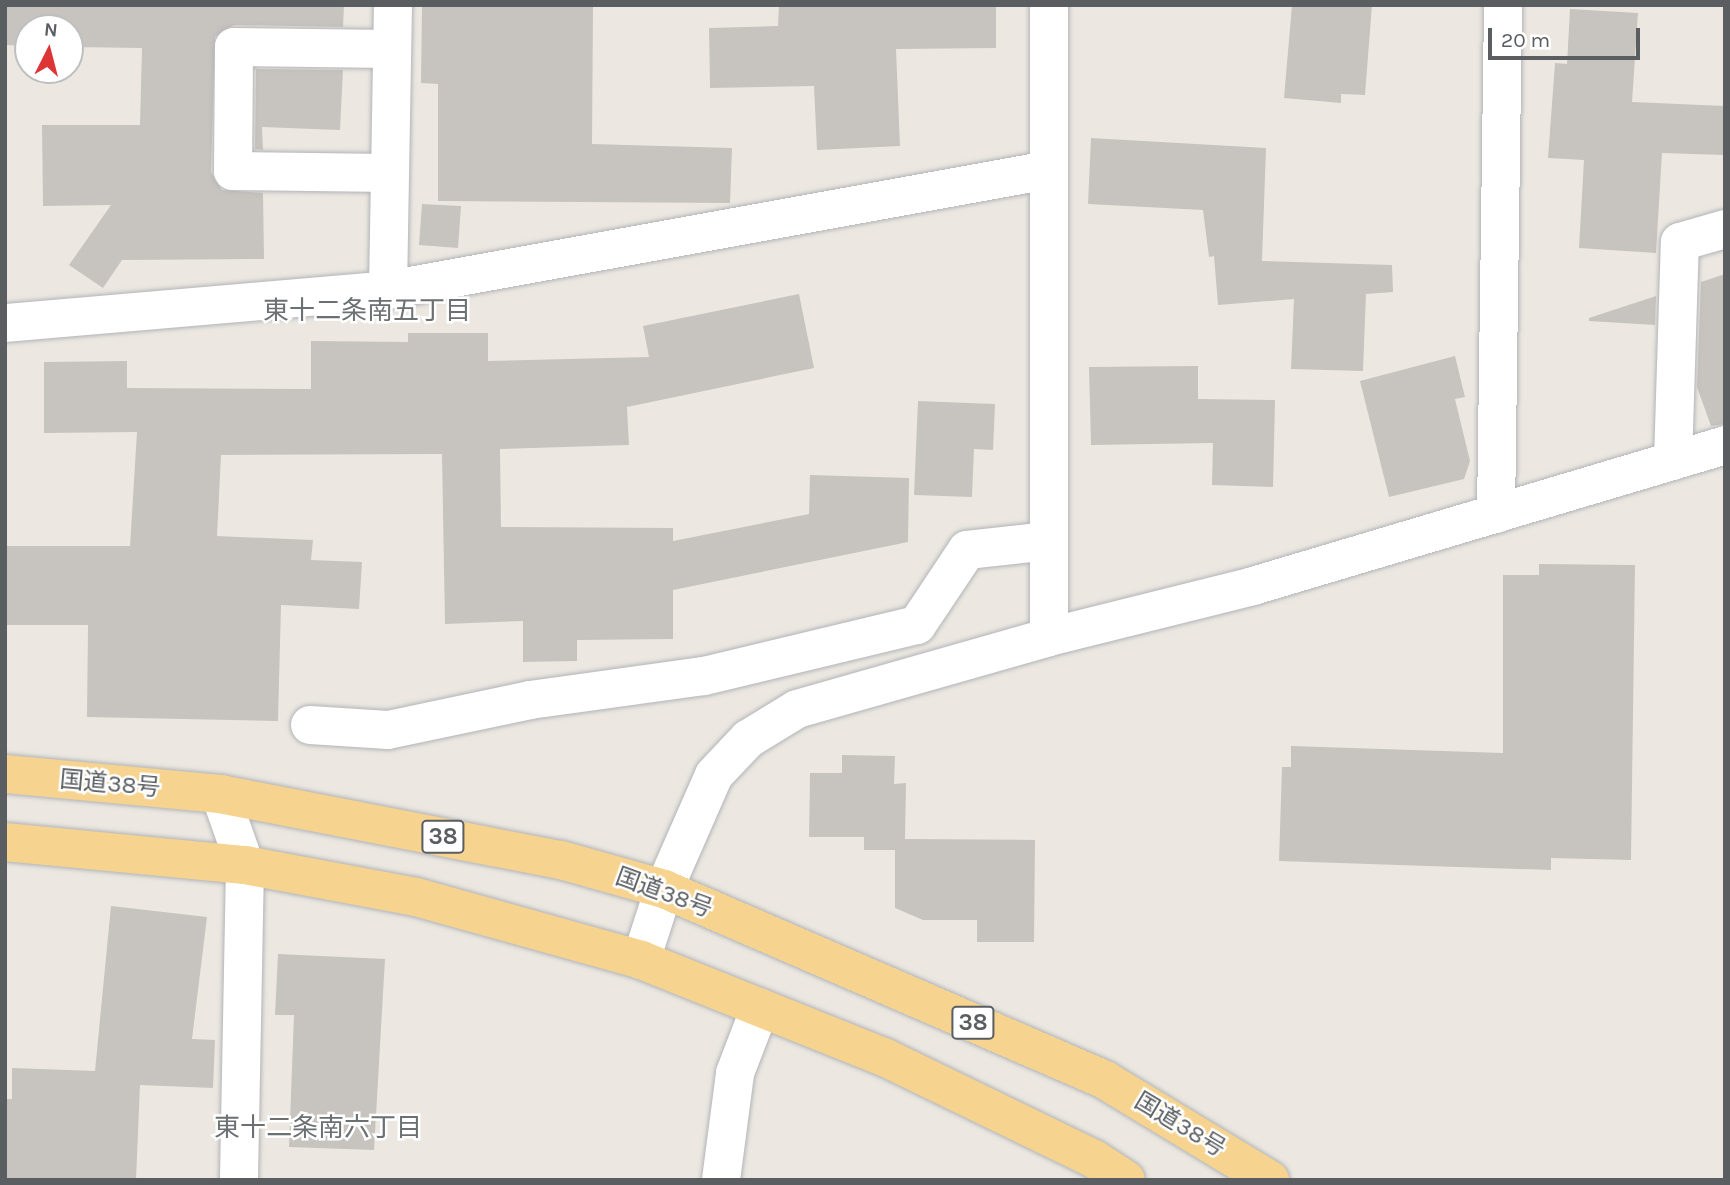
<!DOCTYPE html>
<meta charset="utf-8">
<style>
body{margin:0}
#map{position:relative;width:1730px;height:1185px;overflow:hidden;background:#ece8e1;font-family:Karla,"Noto Sans JP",sans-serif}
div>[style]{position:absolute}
.building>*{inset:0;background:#c7c3be}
.roads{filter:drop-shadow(0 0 2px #b2b4b8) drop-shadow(0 0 2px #b2b4b8)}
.minor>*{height:38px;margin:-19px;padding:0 19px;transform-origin:19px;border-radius:19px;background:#fff}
.highway>*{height:38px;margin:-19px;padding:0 19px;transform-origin:19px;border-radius:19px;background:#f6d38e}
span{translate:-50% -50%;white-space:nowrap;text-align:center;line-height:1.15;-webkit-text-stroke:5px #fff;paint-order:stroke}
.shield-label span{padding:2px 5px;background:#fff;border:2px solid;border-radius:5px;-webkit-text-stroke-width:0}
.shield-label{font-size:23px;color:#5a5e61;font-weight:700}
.street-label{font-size:24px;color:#5a5e61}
.neighbourhood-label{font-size:26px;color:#6b7073}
.frame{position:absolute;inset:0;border:7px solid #5a5e61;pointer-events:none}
.north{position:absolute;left:14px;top:14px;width:70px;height:70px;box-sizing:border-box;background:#fff;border:2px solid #bdbfc0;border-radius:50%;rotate:6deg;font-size:19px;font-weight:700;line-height:28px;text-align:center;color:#5a5e61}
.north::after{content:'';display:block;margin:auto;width:24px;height:32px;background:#dd3536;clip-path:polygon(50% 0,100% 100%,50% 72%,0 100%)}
.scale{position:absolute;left:1488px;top:28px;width:152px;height:32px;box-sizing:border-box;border:4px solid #5a5e61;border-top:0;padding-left:9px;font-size:21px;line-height:24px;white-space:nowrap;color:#5a5e61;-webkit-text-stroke:5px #fff;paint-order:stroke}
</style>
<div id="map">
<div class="building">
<i style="clip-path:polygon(5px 5px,344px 5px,343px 27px,234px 25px,215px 37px,211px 172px,222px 190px,263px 193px,264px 259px,122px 260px,103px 288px,69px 265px,111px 205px,43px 206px,42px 125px,140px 125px,142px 48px,70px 47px,70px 28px,28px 28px,28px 46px,5px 45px)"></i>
<i style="clip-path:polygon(422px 5px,593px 7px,592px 144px,732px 148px,730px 203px,438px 201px,438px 84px,421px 83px)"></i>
<i style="clip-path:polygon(779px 5px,996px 5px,996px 48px,896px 49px,900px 146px,817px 150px,814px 86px,710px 88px,709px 28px,778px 26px)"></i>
<i style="clip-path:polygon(1292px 5px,1372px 5px,1365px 95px,1341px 94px,1341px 103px,1284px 98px)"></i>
<i style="clip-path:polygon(1570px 9px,1638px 13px,1632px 102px,1725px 106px,1725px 155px,1662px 153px,1656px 253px,1579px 248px,1584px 160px,1548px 158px,1555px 63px,1567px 64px)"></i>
<i style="clip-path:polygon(256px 69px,343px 70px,340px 130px,262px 127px,263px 150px,255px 149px)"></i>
<i style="clip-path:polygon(1091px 138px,1266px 148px,1262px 261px,1392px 265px,1393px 292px,1366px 294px,1363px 371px,1291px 369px,1294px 299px,1218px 305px,1214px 256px,1209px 257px,1203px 210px,1088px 204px)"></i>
<i style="clip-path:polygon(422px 204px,461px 206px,458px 248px,419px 245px)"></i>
<i style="clip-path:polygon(1725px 274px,1725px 424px,1711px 426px,1697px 387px,1701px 282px)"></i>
<i style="clip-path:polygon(799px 294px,814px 368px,627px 407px,629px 445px,500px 449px,501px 527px,673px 528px,673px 541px,809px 514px,810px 475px,909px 478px,908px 542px,673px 590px,673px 639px,577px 640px,577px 661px,523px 662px,523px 621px,445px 624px,442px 454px,221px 455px,217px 536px,313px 540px,311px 560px,362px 562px,359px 609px,281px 605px,278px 721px,87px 717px,88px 625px,7px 625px,7px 546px,130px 546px,137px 432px,44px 433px,44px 362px,127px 361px,127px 388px,311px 389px,311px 341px,408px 342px,408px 333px,488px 333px,488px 361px,649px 357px,643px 326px)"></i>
<i style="clip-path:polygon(1656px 296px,1655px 325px,1589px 321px,1589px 318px)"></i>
<i style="clip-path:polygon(1455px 356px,1465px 397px,1455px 399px,1470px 461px,1464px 479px,1389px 497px,1360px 381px)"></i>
<i style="clip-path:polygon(1198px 366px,1198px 399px,1275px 400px,1273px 487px,1212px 485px,1213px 443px,1091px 445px,1089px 367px)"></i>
<i style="clip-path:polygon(918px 401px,995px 404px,993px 450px,974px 449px,972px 497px,914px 495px)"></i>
<i style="clip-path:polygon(1539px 564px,1635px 565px,1631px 860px,1551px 858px,1551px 870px,1279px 861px,1282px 767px,1291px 767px,1291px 746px,1503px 753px,1503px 575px,1539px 575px)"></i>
<i style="clip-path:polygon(842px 755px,895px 756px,894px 784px,906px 783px,905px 839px,1035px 840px,1034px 942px,977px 942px,977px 920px,923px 920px,895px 908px,895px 850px,864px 850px,864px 837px,809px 837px,810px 773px,842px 773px)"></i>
<i style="clip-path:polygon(111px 906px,207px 917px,192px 1039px,215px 1040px,213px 1088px,140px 1085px,136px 1180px,5px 1180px,5px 1099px,12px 1099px,12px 1068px,95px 1071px)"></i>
<i style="clip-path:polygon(278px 954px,385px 959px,374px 1150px,289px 1147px,294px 1015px,275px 1015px)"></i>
</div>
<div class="roads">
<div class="minor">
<i style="left:390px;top:173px;width:157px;rotate:-179.3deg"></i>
<i style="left:233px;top:171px;width:124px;rotate:-89.5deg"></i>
<i style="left:234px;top:47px;width:158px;rotate:0.7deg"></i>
<i style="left:388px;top:290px;width:285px;rotate:-89deg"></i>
<i style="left:5px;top:323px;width:384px;rotate:-4.9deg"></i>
<i style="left:388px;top:290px;width:671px;rotate:-10.3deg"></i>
<i style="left:1673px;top:461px;width:219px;rotate:-88.2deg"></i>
<i style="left:1680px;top:242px;width:47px;rotate:-16.1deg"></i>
<i style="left:1496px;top:514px;width:509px;rotate:-89.21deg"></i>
<i style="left:1049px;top:637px;width:632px;rotate:-90deg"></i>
<i style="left:310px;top:725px;width:78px;rotate:3.7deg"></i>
<i style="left:388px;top:730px;width:145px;rotate:-11.9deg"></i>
<i style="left:530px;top:700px;width:176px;rotate:-7.9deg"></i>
<i style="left:704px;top:676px;width:219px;rotate:-13.5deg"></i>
<i style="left:917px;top:625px;width:90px;rotate:-56.3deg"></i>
<i style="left:967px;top:550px;width:82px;rotate:-6.3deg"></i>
<i style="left:220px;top:794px;width:75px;rotate:70.6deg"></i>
<i style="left:245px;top:865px;width:315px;rotate:91.1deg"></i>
<i style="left:641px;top:960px;width:75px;rotate:-72.1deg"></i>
<i style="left:664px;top:889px;width:124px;rotate:-66.3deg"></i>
<i style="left:714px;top:775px;width:50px;rotate:-46.6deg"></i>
<i style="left:748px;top:739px;width:57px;rotate:-31.5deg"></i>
<i style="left:797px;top:709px;width:262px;rotate:-15.9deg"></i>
<i style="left:1049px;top:637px;width:210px;rotate:-14deg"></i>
<i style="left:1253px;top:586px;width:493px;rotate:-16.6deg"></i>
<i style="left:721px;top:1180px;width:108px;rotate:-82.5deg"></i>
<i style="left:735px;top:1073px;width:70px;rotate:-69deg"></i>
</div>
<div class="highway">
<i style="left:5px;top:774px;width:216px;rotate:5.3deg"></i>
<i style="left:220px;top:794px;width:347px;rotate:11deg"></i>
<i style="left:561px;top:860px;width:107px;rotate:15.7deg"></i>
<i style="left:664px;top:889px;width:481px;rotate:23.4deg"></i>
<i style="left:1105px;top:1080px;width:193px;rotate:31.2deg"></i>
<i style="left:5px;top:842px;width:241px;rotate:5.5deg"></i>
<i style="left:245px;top:865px;width:174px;rotate:10.6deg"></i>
<i style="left:416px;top:897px;width:234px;rotate:15.6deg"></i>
<i style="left:641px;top:960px;width:262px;rotate:21.8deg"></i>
<i style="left:884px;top:1057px;width:233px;rotate:25.9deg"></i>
<i style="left:1094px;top:1159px;width:38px;rotate:33deg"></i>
</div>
</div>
<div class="shield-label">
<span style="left:443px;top:837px">38</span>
<span style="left:973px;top:1023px">38</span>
</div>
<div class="street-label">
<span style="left:110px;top:784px;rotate:5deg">国道38号</span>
<span style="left:664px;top:893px;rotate:20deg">国道38号</span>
<span style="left:1180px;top:1125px;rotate:31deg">国道38号</span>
</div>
<div class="neighbourhood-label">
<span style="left:367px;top:311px">東十二条南五丁目</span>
<span style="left:318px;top:1128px">東十二条南六丁目</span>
</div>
<div class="frame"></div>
<div class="north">N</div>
<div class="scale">20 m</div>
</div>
